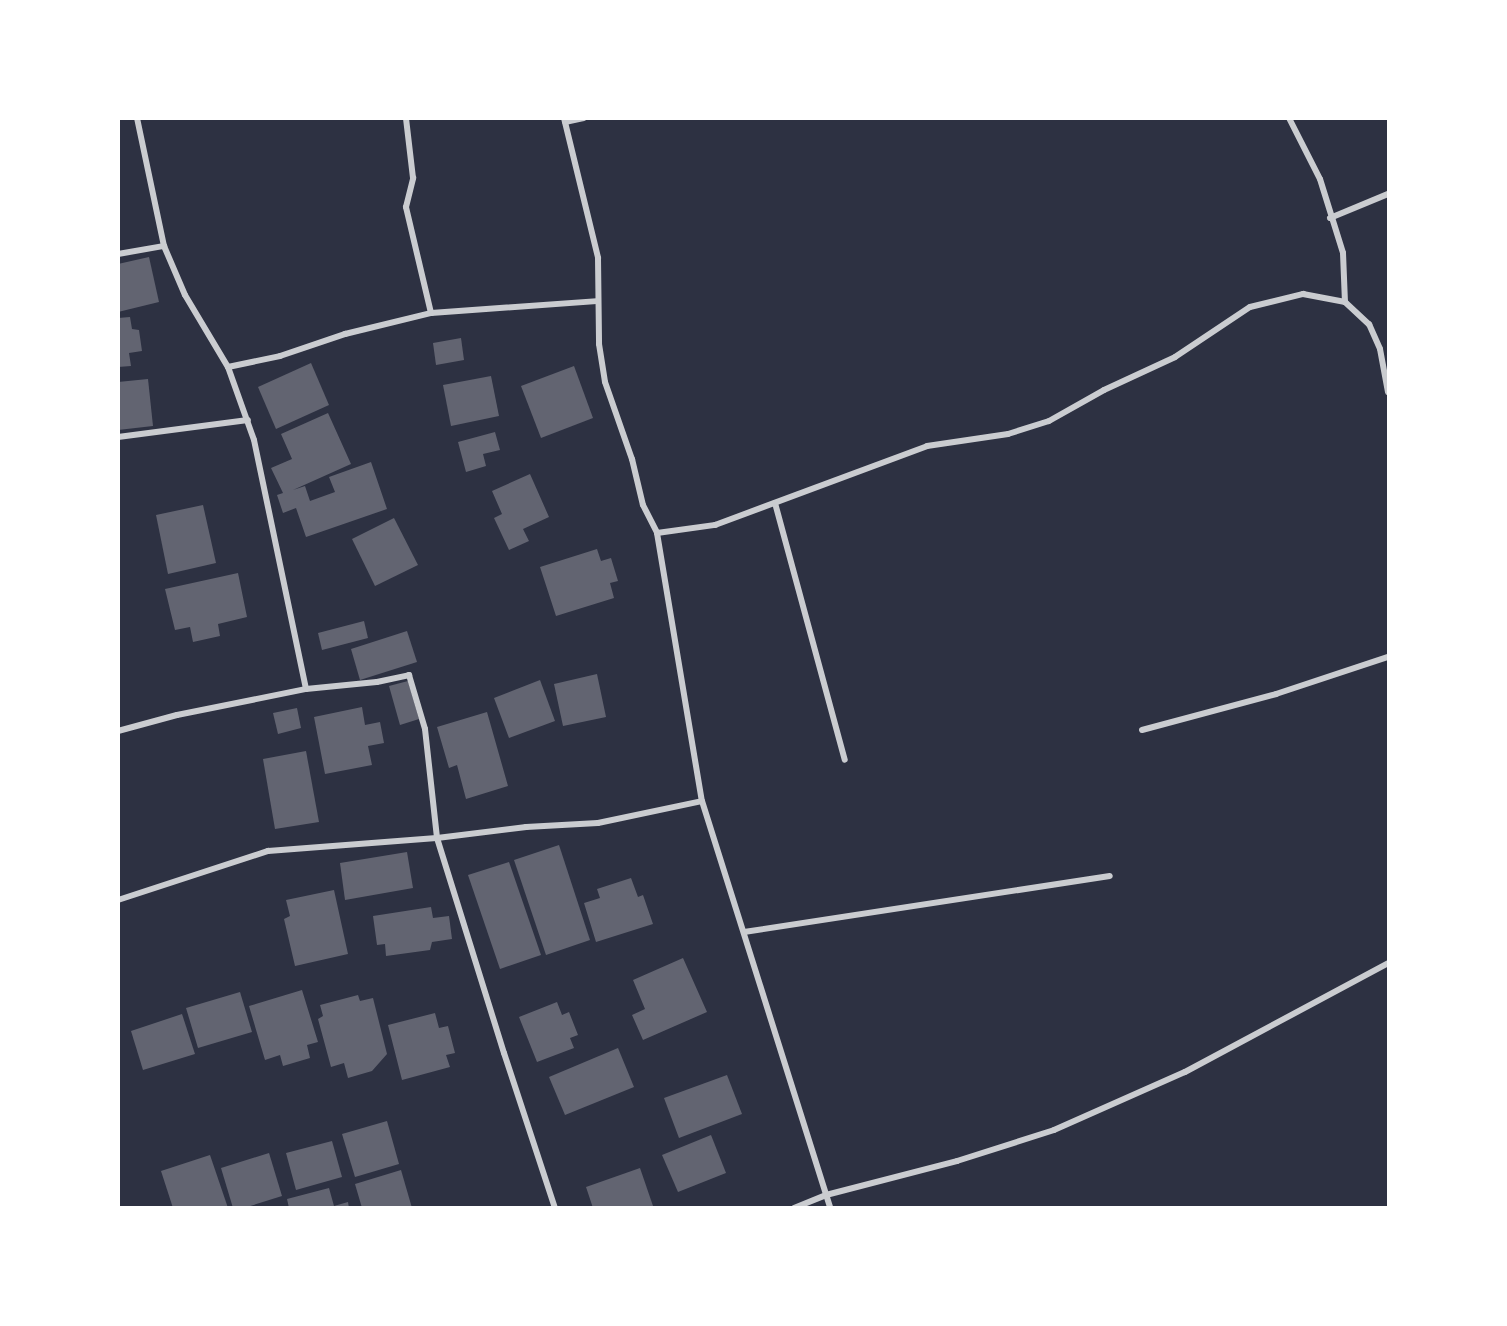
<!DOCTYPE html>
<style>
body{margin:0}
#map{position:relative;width:1507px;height:1326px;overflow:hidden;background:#2d3142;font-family:"Source Sans 3",sans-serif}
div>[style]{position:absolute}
.building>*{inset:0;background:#626471}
.minor>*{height:6px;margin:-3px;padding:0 3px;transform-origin:3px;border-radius:3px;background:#caccd0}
span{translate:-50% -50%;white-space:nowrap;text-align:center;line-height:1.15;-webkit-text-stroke:5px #fff;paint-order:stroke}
.frame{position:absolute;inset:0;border:120px solid #fff;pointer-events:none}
</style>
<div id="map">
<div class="building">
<i style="clip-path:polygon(149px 257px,159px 302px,118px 312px,118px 264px)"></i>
<i style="clip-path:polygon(130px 317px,132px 329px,139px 330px,142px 351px,129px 353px,131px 366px,118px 367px,118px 318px)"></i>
<i style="clip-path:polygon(461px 338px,464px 360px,436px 365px,433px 343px)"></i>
<i style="clip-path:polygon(311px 363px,329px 405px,276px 429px,258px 387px)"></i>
<i style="clip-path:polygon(574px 366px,593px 418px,541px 438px,521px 386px)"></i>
<i style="clip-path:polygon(491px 376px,499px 416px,451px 426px,443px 385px)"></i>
<i style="clip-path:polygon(148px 379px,153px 426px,118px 430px,118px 382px)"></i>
<i style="clip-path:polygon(328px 413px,351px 464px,293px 490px,305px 486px,310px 501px,335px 492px,329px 477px,371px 462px,387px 509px,306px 537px,296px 508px,283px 513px,277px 495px,283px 493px,271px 468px,292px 459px,281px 434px)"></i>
<i style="clip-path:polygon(495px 432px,500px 450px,483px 454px,486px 466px,466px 472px,458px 442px)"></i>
<i style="clip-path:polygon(530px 474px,549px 517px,523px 529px,529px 541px,509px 550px,494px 518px,502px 514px,492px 491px)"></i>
<i style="clip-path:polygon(203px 505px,216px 563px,168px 574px,156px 515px)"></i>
<i style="clip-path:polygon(394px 518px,418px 565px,375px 586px,352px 539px)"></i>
<i style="clip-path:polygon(597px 549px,601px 561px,611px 558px,618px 581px,610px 583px,614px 598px,556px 616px,540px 567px)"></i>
<i style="clip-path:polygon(238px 573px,247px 617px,218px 624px,220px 636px,193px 642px,190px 627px,175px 630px,165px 589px)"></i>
<i style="clip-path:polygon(364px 621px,368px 638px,322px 650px,318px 633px)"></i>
<i style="clip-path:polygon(407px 631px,417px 662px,360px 680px,351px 649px)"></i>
<i style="clip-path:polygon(597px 674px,606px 717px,563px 726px,554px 684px)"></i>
<i style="clip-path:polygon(540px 680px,555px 721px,509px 738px,494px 698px)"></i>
<i style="clip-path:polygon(408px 681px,419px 719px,400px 725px,389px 686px)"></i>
<i style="clip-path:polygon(362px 707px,365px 725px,380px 722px,384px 743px,368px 746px,372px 765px,325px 774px,314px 717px)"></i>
<i style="clip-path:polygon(297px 708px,301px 728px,278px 734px,273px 713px)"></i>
<i style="clip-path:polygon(487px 712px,508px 786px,466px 799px,457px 765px,449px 768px,437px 727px)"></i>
<i style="clip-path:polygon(306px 751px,319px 822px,275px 829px,263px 759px)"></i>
<i style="clip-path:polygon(559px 845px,590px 940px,546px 955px,514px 860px)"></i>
<i style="clip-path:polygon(407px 852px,413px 888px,345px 900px,340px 863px)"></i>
<i style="clip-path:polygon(509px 862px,541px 955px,500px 969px,468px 875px)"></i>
<i style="clip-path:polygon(631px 878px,638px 897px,643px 895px,653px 924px,596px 942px,584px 903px,600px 898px,597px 889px)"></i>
<i style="clip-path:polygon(334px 890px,348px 954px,295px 966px,284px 919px,290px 916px,286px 900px)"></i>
<i style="clip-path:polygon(431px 907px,433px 918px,449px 916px,452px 939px,432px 942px,430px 950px,386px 956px,385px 944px,377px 945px,373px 916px)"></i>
<i style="clip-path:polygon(683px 958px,707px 1012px,643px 1040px,632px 1015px,645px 1009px,633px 980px)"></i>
<i style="clip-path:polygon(302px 990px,318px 1042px,307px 1045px,310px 1058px,283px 1066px,280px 1055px,265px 1060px,249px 1006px)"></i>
<i style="clip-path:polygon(240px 992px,252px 1032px,198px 1048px,186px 1008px)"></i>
<i style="clip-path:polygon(358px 995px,360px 1001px,373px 998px,387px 1054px,372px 1071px,348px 1078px,344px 1063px,331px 1067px,318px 1019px,323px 1016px,320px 1005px)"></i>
<i style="clip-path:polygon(557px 1002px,562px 1015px,569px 1012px,578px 1035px,570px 1038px,574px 1048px,537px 1062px,519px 1017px)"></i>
<i style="clip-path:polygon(435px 1013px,439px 1028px,448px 1026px,455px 1053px,446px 1055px,450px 1067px,402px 1080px,388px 1025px)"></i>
<i style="clip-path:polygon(182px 1014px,195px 1054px,143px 1070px,131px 1031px)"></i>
<i style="clip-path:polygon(618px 1048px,634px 1087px,565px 1115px,549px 1077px)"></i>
<i style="clip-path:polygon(727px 1075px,742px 1114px,679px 1138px,664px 1098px)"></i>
<i style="clip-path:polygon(387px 1121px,399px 1164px,355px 1177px,342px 1134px)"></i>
<i style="clip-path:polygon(711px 1135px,726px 1173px,678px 1192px,662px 1155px)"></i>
<i style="clip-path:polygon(332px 1141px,342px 1177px,296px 1190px,286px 1153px)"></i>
<i style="clip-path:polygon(269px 1153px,282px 1196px,244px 1208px,233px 1208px,221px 1168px)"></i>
<i style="clip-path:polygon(210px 1155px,228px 1208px,173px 1208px,161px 1171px)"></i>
<i style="clip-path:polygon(640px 1168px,653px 1206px,593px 1208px,586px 1187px)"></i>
<i style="clip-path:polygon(401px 1170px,412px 1208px,362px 1208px,355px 1184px)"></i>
<i style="clip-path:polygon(329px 1188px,334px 1206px,348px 1202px,349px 1208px,289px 1208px,287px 1199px)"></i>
</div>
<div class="minor">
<i style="left:137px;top:118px;width:131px;rotate:78.1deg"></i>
<i style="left:564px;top:118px;width:144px;rotate:76.3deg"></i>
<i style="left:598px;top:258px;width:86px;rotate:89.3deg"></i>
<i style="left:599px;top:344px;width:38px;rotate:81deg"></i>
<i style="left:605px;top:382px;width:82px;rotate:70.7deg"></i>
<i style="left:632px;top:459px;width:47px;rotate:76.6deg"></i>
<i style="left:643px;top:505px;width:31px;rotate:63deg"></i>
<i style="left:657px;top:533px;width:272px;rotate:80.5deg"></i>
<i style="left:702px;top:801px;width:427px;rotate:72.5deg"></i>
<i style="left:1289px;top:118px;width:68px;rotate:63.1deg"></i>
<i style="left:1320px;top:179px;width:77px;rotate:72.7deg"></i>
<i style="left:1343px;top:253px;width:49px;rotate:87.7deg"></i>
<i style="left:565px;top:122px;width:19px;rotate:-12deg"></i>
<i style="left:1330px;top:218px;width:63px;rotate:-22.5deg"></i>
<i style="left:118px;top:254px;width:47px;rotate:-9.9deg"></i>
<i style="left:164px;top:246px;width:53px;rotate:66.8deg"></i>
<i style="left:185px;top:295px;width:84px;rotate:59.2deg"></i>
<i style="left:228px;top:367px;width:77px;rotate:70.4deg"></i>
<i style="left:254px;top:440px;width:254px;rotate:78.2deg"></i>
<i style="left:431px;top:313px;width:166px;rotate:-4.1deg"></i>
<i style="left:228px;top:367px;width:53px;rotate:-11.9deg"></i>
<i style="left:280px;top:356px;width:69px;rotate:-18.7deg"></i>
<i style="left:345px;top:334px;width:89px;rotate:-13.7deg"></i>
<i style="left:431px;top:313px;width:109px;rotate:-103.3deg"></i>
<i style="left:406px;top:207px;width:30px;rotate:-76deg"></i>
<i style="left:413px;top:178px;width:60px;rotate:-96.7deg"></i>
<i style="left:118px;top:437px;width:131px;rotate:-7.5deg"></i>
<i style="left:775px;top:503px;width:266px;rotate:74.8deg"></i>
<i style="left:657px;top:533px;width:59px;rotate:-7.9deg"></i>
<i style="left:715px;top:525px;width:226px;rotate:-20.4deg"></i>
<i style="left:927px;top:446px;width:82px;rotate:-8.4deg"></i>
<i style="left:1008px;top:434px;width:43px;rotate:-17.6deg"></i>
<i style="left:1049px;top:421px;width:63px;rotate:-29.4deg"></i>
<i style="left:1104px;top:390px;width:78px;rotate:-24.9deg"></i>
<i style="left:1175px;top:357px;width:90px;rotate:-33.7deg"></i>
<i style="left:1250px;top:307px;width:55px;rotate:-13.8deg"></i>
<i style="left:1303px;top:294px;width:43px;rotate:10.8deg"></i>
<i style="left:1345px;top:302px;width:33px;rotate:43deg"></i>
<i style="left:1369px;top:324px;width:27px;rotate:66deg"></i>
<i style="left:1380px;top:349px;width:44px;rotate:79.5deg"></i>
<i style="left:1142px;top:730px;width:139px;rotate:-15deg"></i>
<i style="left:1276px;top:694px;width:118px;rotate:-18.3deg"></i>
<i style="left:118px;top:731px;width:61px;rotate:-15.2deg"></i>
<i style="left:177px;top:715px;width:132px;rotate:-11.4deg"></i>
<i style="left:306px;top:689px;width:71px;rotate:-5.6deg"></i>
<i style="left:377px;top:682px;width:33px;rotate:-12deg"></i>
<i style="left:409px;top:675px;width:56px;rotate:73.5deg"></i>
<i style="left:425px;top:729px;width:110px;rotate:83.7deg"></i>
<i style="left:437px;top:838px;width:225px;rotate:72.7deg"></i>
<i style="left:504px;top:1053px;width:163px;rotate:71.8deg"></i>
<i style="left:118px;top:900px;width:158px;rotate:-18.1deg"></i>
<i style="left:268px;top:851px;width:169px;rotate:-4.4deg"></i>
<i style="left:437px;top:838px;width:90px;rotate:-7deg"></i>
<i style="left:526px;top:827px;width:72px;rotate:-3.2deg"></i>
<i style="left:598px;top:823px;width:106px;rotate:-11.9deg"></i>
<i style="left:744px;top:932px;width:370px;rotate:-8.7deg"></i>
<i style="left:794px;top:1208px;width:35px;rotate:-22deg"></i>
<i style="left:826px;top:1195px;width:135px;rotate:-14.5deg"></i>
<i style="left:957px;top:1161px;width:102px;rotate:-17.7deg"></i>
<i style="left:1054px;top:1130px;width:143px;rotate:-23.9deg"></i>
<i style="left:1185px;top:1072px;width:230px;rotate:-28.2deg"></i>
</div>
<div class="frame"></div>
</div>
